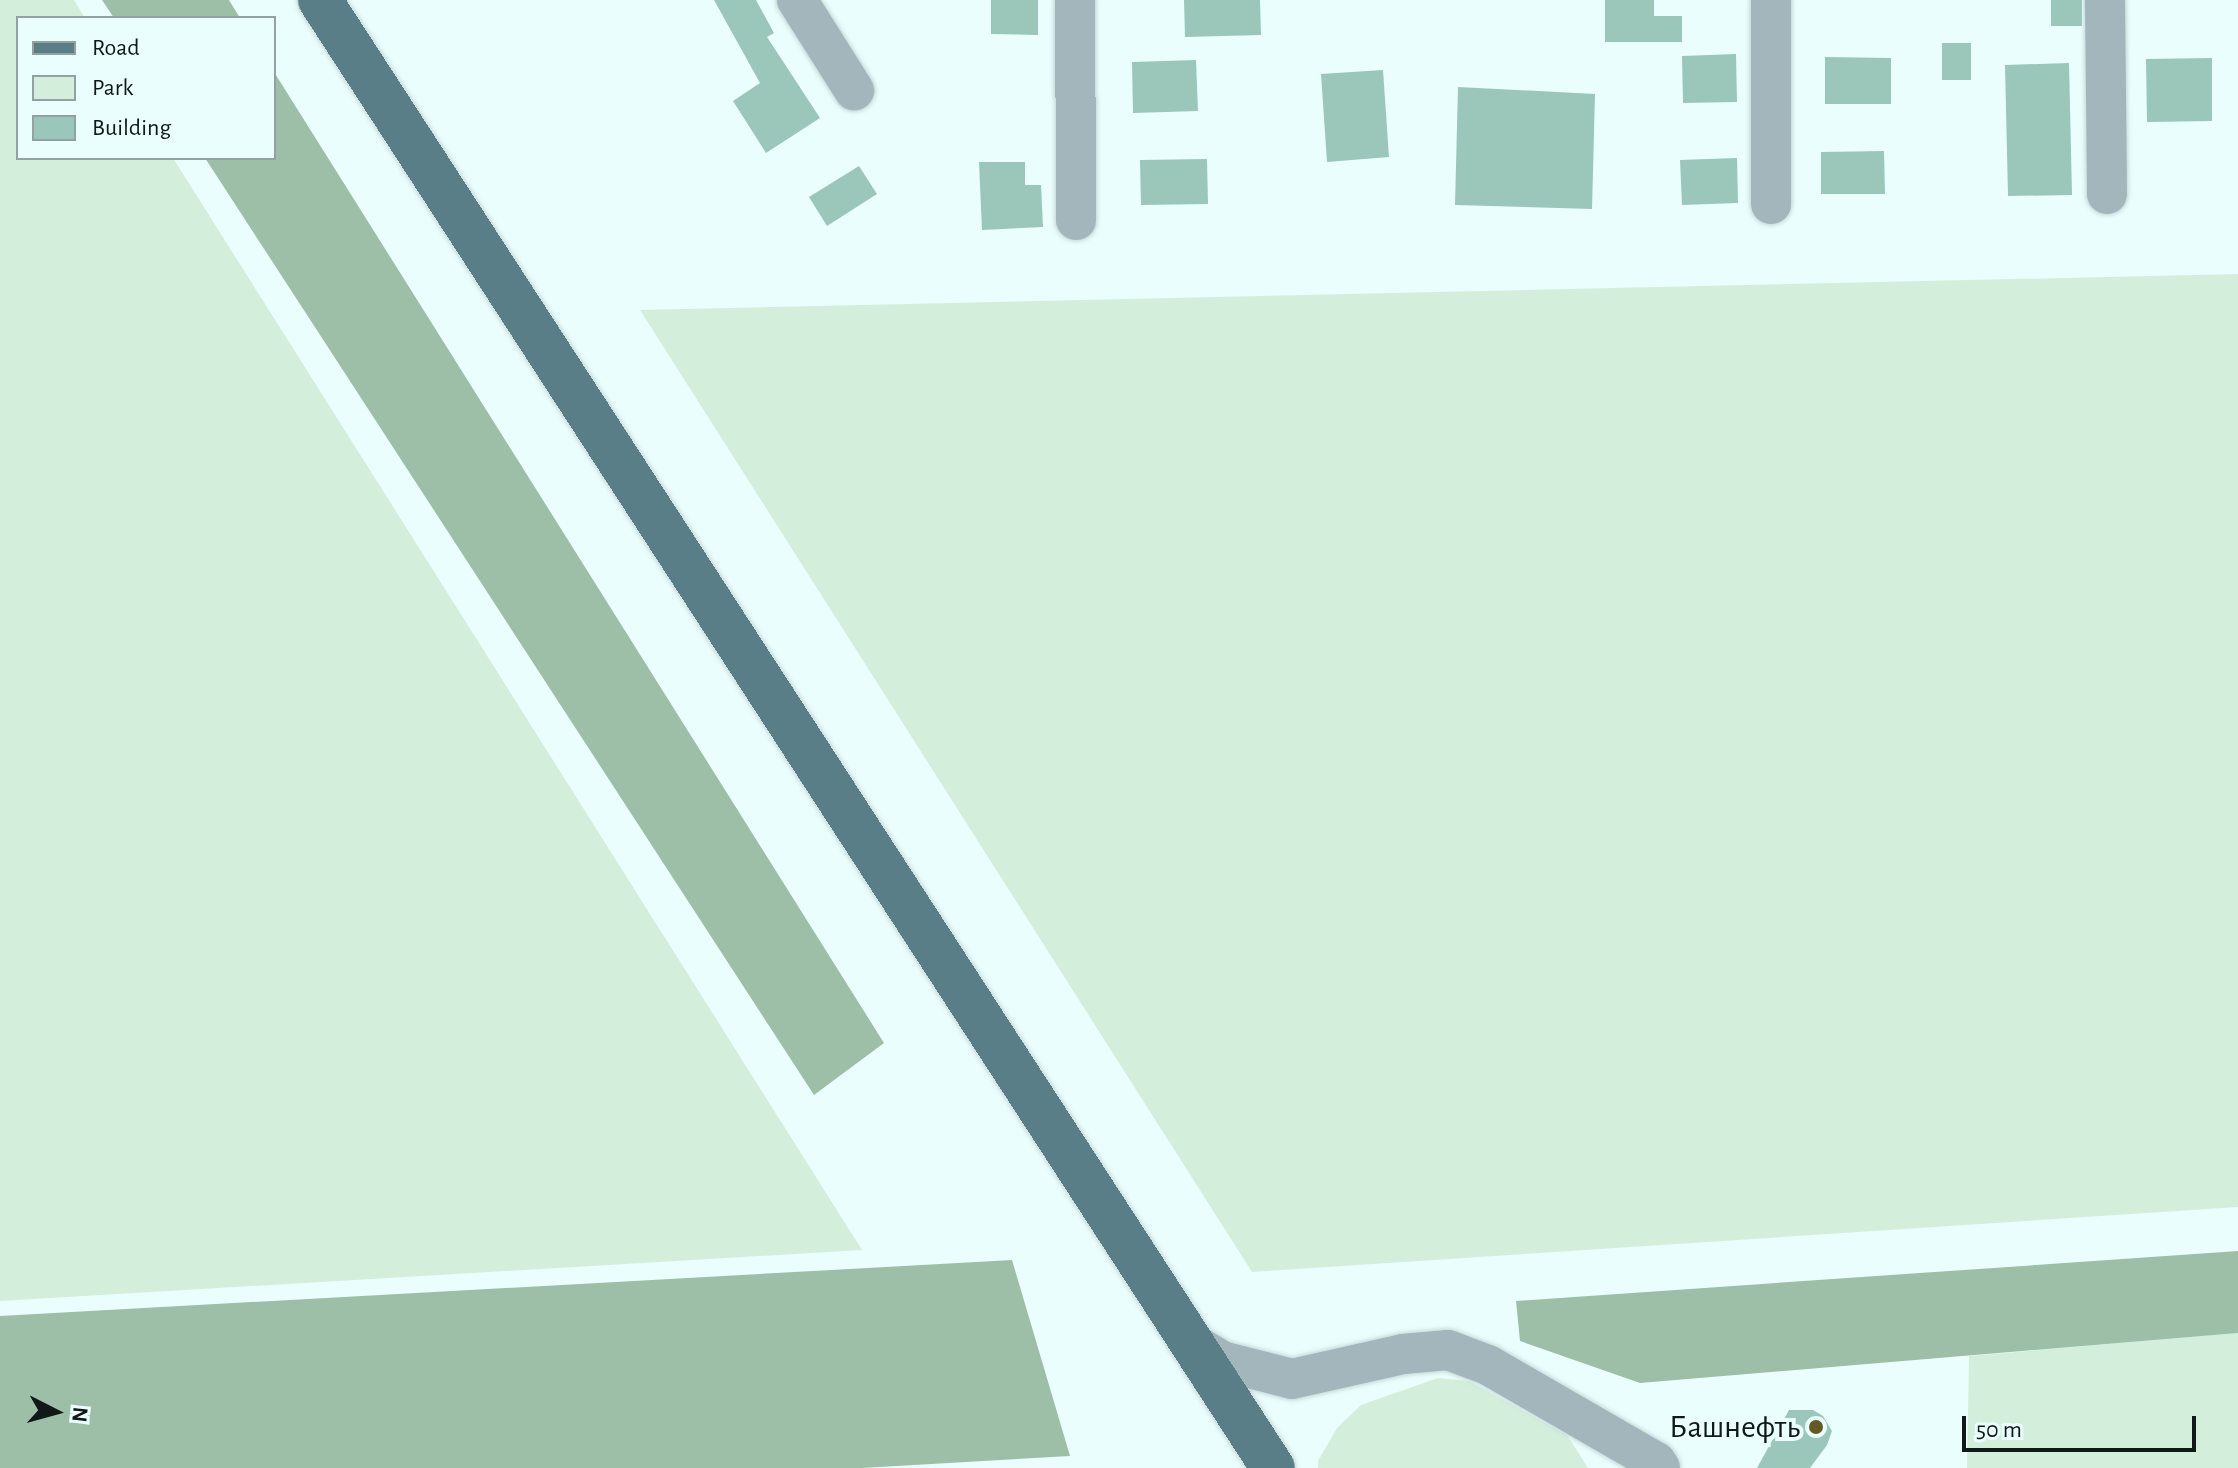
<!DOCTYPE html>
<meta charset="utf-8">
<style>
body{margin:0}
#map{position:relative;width:2238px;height:1468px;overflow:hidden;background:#eafefd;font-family:"Alegreya Sans",sans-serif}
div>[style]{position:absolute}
.green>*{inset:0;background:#d3efdb}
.forest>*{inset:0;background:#9dbfa7}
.building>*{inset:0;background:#9ac7ba}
.roads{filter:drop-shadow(0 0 2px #c7d9d8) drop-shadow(0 0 2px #c7d9d8)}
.minor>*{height:40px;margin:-20px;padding:0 20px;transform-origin:20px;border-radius:20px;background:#a3b6bb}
.major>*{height:44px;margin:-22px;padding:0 22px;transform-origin:22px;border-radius:22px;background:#5a7e88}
.dots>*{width:22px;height:22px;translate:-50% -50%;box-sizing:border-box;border:4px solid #eafefd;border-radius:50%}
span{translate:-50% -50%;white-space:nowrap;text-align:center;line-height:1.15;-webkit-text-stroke:8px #eafefd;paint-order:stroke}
.poi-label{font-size:32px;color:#111818}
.right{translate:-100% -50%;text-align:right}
.legend{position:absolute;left:16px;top:16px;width:260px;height:144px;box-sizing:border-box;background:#eafefd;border:2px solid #93a2a1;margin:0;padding:10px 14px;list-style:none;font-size:24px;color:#111818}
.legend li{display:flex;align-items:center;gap:16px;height:40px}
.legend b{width:40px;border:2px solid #93a2a1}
.north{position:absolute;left:16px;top:1372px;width:80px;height:80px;-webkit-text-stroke:6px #eafefd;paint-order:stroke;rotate:96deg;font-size:22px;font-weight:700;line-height:32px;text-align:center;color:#111818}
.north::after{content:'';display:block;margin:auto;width:28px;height:36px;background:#111818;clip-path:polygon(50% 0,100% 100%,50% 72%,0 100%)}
.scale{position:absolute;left:1962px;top:1416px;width:234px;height:36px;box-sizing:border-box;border:4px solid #111818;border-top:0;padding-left:10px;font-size:24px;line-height:28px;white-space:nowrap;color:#111818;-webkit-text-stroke:6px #eafefd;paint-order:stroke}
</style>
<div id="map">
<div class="green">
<i style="clip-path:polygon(0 0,74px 0,85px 18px,18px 18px,18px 158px,173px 158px,862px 1250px,0 1301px)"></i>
<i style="clip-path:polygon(2238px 274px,2238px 1207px,1252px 1272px,640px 310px)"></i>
<i style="clip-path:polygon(2238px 1333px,2238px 1468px,1967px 1468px,1969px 1356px)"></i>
<i style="clip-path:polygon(1438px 1378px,1469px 1381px,1567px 1435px,1588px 1468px,1318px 1468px,1318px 1461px,1337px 1428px,1361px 1405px)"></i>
</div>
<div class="forest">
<i style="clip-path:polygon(102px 0,229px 0,240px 18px,114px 18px)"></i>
<i style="clip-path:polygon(274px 72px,884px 1043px,814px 1095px,205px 158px,274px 158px)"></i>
<i style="clip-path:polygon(2238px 1251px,2238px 1333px,1640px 1383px,1520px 1341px,1516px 1301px)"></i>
<i style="clip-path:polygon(1012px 1260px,1070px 1456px,862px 1468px,0 1468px,0 1316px)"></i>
</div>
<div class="building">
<i style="clip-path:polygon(714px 0,756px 0,774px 33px,767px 37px,820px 118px,766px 153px,733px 101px,760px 83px)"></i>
<i style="clip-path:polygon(991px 0,1038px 0,1038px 35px,991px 34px)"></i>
<i style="clip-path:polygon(1184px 0,1260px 0,1261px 35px,1185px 37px)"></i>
<i style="clip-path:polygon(1605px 0,1654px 0,1654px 16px,1682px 16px,1682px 42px,1605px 42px)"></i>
<i style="clip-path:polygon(2051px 0,2082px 0,2082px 26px,2051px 26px)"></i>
<i style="clip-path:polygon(1942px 43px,1971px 43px,1971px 80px,1942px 80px)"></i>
<i style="clip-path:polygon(1736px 54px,1737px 102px,1683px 103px,1682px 56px)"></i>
<i style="clip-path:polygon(1825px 57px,1891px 58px,1891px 104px,1825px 104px)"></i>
<i style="clip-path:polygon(2212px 58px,2212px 121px,2147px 122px,2146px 59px)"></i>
<i style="clip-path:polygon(1196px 60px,1198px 111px,1133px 113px,1132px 62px)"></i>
<i style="clip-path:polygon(2069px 63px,2072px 195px,2008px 196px,2005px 65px)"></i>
<i style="clip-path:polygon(1383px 70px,1389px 157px,1327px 162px,1321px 74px)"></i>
<i style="clip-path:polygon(1458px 87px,1595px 94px,1592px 209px,1455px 205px)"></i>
<i style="clip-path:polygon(1884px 151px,1885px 194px,1821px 194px,1821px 152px)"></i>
<i style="clip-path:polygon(1737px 158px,1738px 203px,1682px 205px,1680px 160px)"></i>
<i style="clip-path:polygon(1207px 159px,1208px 204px,1141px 205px,1140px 160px)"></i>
<i style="clip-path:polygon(979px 162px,1025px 162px,1025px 185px,1041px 185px,1043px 227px,982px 230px)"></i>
<i style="clip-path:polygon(859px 166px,877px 194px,827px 226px,809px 197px)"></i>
<i style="clip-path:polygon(1789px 1410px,1813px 1410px,1823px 1416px,1832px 1431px,1827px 1445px,1810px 1468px,1757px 1468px)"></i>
</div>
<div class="roads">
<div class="minor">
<i style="left:797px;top:0;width:107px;rotate:57.7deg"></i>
<i style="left:1075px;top:0;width:220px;rotate:89.7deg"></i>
<i style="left:2105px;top:0;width:194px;rotate:89.4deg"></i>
<i style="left:1771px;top:204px;width:204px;rotate:-90deg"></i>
<i style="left:1192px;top:1343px;width:35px;rotate:31deg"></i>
<i style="left:1222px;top:1361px;width:72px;rotate:14.4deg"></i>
<i style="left:1292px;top:1379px;width:114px;rotate:-12.7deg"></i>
<i style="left:1403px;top:1354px;width:45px;rotate:-5.1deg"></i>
<i style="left:1448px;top:1350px;width:43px;rotate:20.6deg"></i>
<i style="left:1488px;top:1365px;width:194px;rotate:30deg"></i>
<i style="left:1656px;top:1462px;width:7px;rotate:56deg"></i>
</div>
<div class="major">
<i style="left:320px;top:0;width:1750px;rotate:57.01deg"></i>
</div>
</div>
<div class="dots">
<i style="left:1816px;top:1427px;background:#665825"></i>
</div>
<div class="poi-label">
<span class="right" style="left:1800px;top:1427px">Башнефть</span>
</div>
<ul class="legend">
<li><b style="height:10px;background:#5a7e88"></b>Road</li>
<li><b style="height:22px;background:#d3efdb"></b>Park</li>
<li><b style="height:22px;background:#9ac7ba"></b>Building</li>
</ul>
<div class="north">N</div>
<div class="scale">50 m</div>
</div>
